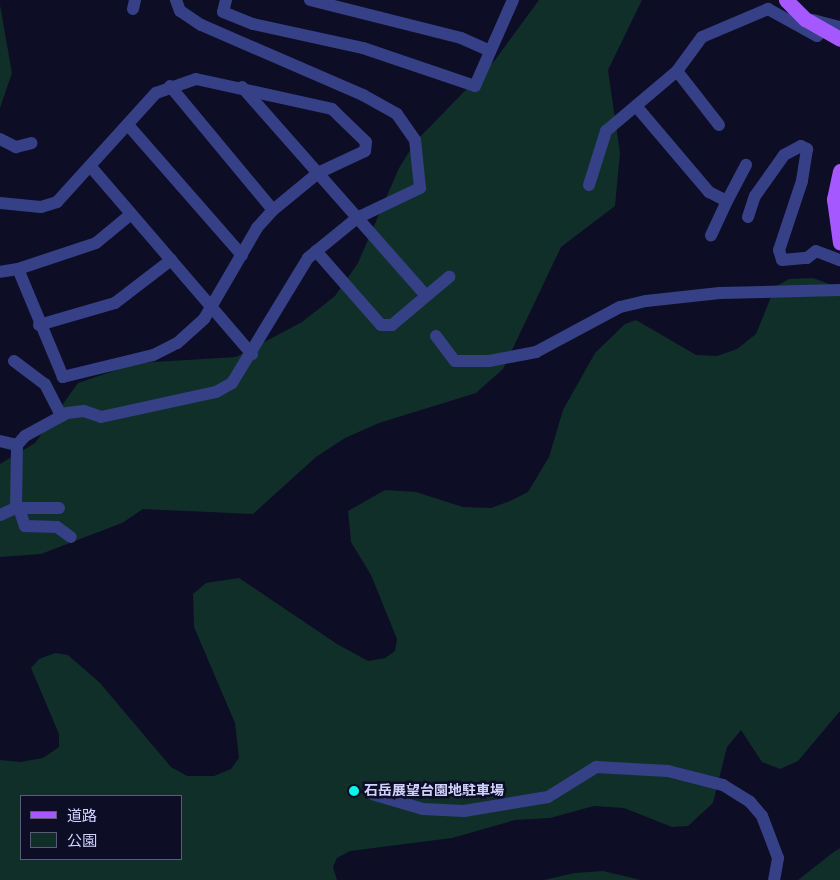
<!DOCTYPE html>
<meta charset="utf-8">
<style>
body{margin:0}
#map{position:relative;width:840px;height:880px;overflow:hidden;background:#0d0d25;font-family:"Sofia Sans Condensed","Noto Sans JP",sans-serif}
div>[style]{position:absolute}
.green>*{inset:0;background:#102f29}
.minor>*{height:12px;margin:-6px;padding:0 6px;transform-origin:6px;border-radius:6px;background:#364086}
.major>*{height:15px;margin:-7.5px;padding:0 7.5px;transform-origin:7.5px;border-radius:7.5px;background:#a558ff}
.dots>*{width:14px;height:14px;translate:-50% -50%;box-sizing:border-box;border:2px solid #0d0d25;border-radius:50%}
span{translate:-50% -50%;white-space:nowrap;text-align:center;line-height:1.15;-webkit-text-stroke:5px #0d0d25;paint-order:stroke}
.poi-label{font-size:14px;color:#d1d3ff;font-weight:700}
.left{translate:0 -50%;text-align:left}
.legend{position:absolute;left:20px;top:795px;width:162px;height:65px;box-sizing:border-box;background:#0d0d25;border:1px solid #5b5c7c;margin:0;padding:6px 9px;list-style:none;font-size:15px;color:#d1d3ff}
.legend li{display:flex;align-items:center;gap:10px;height:25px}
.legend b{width:25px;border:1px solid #5b5c7c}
</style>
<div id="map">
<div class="green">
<i style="clip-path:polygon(539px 0,642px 0,608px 70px,620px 153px,615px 206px,561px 247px,503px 369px,476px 393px,379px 423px,345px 438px,316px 457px,253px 514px,143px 509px,122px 523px,41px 554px,0 557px,0 464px,35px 443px,78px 383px,137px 363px,236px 357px,302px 322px,335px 296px,358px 263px,399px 168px,416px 141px,495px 60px)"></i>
<i style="clip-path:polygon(0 5px,12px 73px,0 108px)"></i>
<i style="clip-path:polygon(evenodd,813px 278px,840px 288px,840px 711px,798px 761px,780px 769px,762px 762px,741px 730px,727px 747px,713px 803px,688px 826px,672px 827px,624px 808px,594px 806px,550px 818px,515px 820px,452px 838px,350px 851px,337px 858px,333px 867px,337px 880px,0 880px,0 760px,20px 762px,43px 758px,59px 747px,59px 734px,31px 668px,39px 659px,55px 653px,68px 655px,100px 683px,171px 767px,187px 776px,214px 776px,231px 769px,239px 758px,235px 723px,194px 627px,193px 594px,206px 583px,239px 578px,337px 644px,368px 661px,385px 658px,395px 651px,397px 639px,371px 575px,351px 542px,348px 511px,385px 490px,416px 492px,463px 507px,491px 508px,510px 501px,528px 492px,549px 457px,563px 410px,595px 353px,625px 324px,636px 320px,696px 355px,717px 356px,737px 349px,756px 334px,775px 287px,789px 279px,813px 278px,21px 796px,181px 796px,181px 859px,21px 859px,21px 796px)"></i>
<i style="clip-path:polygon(840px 848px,840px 880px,798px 880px,835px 851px)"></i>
<i style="clip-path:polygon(603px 871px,641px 880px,544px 880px,574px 873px)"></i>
</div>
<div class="minor">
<i style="left:226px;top:0;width:12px;rotate:104deg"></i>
<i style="left:223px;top:12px;width:32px;rotate:22deg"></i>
<i style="left:253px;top:24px;width:113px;rotate:12.3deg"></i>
<i style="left:363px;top:48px;width:118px;rotate:18.7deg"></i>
<i style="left:475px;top:86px;width:94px;rotate:-66.2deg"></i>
<i style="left:310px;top:0;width:156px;rotate:14.1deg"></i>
<i style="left:461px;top:38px;width:32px;rotate:24deg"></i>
<i style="left:133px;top:9px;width:9px;rotate:-77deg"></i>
<i style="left:813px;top:20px;width:28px;rotate:15deg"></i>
<i style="left:170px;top:86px;width:161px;rotate:50.3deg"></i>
<i style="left:242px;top:87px;width:278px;rotate:48.6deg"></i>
<i style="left:636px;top:106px;width:113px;rotate:49.7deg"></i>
<i style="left:709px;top:192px;width:20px;rotate:27deg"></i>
<i style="left:727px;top:201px;width:38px;rotate:115deg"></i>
<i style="left:128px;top:125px;width:173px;rotate:48.8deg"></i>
<i style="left:719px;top:125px;width:68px;rotate:-127.9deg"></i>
<i style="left:677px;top:71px;width:42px;rotate:-53.7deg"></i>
<i style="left:702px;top:37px;width:72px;rotate:-23deg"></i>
<i style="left:768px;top:9px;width:56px;rotate:28.9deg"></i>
<i style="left:817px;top:36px;width:9px;rotate:-49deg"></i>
<i style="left:0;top:139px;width:18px;rotate:27deg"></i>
<i style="left:16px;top:147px;width:16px;rotate:-14deg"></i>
<i style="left:91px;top:167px;width:247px;rotate:49.3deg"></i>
<i style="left:589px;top:185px;width:57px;rotate:-72.5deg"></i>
<i style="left:606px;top:131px;width:93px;rotate:-40.2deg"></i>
<i style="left:727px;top:201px;width:41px;rotate:-62.2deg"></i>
<i style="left:0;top:203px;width:41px;rotate:5.6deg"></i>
<i style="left:41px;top:207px;width:17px;rotate:-17deg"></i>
<i style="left:57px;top:202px;width:147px;rotate:-47.8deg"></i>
<i style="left:156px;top:93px;width:42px;rotate:-19.3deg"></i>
<i style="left:196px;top:79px;width:139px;rotate:12.4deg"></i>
<i style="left:332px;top:109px;width:47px;rotate:44.1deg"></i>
<i style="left:366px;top:142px;width:9px;rotate:96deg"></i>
<i style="left:365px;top:151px;width:52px;rotate:154.9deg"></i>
<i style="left:318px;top:173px;width:58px;rotate:140.6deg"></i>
<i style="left:273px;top:210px;width:24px;rotate:132deg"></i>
<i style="left:257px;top:228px;width:105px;rotate:120.2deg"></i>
<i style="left:204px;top:319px;width:36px;rotate:138deg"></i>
<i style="left:177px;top:343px;width:27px;rotate:153deg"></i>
<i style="left:153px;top:355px;width:93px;rotate:166.3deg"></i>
<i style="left:63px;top:377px;width:117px;rotate:-112.6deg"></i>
<i style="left:18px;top:269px;width:18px;rotate:171deg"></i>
<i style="left:748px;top:217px;width:22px;rotate:-72deg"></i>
<i style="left:755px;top:196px;width:50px;rotate:-54.7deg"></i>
<i style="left:784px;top:155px;width:19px;rotate:-28deg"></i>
<i style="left:801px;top:146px;width:7px;rotate:27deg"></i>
<i style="left:807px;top:149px;width:32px;rotate:99deg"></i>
<i style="left:802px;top:181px;width:73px;rotate:108.4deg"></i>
<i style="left:779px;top:250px;width:10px;rotate:73deg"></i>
<i style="left:782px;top:260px;width:25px;rotate:-5deg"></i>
<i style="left:807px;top:258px;width:11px;rotate:-38deg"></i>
<i style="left:816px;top:251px;width:26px;rotate:21deg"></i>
<i style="left:316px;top:251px;width:98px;rotate:48.7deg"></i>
<i style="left:381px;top:325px;width:11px"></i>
<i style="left:392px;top:325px;width:75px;rotate:-40.1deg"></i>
<i style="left:18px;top:269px;width:82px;rotate:-18.4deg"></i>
<i style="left:96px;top:243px;width:45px;rotate:-39.6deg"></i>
<i style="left:39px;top:325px;width:79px;rotate:-16.1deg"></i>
<i style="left:115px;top:303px;width:71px;rotate:-37.5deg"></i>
<i style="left:436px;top:336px;width:31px;rotate:53deg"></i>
<i style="left:455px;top:361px;width:34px"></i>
<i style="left:489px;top:361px;width:48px;rotate:-10.8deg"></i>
<i style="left:536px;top:352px;width:95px;rotate:-28.2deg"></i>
<i style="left:620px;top:307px;width:27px;rotate:-13deg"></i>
<i style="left:646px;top:301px;width:74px;rotate:-6.2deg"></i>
<i style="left:720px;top:293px;width:120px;rotate:-1.4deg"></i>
<i style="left:14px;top:361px;width:39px;rotate:37deg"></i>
<i style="left:45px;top:384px;width:36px;rotate:63deg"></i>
<i style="left:0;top:441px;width:17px;rotate:13deg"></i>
<i style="left:16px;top:508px;width:43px"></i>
<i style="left:19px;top:508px;width:19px;rotate:72deg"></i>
<i style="left:25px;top:526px;width:32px;rotate:2deg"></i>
<i style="left:57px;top:527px;width:17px;rotate:36deg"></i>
<i style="left:0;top:515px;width:17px;rotate:-24deg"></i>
<i style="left:16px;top:508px;width:63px;rotate:-89.1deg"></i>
<i style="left:17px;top:445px;width:12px;rotate:-48deg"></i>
<i style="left:25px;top:436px;width:48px;rotate:-28.7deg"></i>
<i style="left:67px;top:413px;width:17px;rotate:-7deg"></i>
<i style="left:84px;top:411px;width:18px;rotate:19deg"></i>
<i style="left:101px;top:417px;width:118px;rotate:-12.3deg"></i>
<i style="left:216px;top:392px;width:18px;rotate:-29deg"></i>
<i style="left:232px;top:383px;width:146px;rotate:-58.7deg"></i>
<i style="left:308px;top:258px;width:63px;rotate:-39.2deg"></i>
<i style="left:357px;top:218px;width:70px;rotate:-25.5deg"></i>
<i style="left:420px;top:188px;width:48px;rotate:-95.9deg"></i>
<i style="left:415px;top:140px;width:32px;rotate:-125deg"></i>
<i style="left:397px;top:114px;width:39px;rotate:-151deg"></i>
<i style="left:363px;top:95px;width:176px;rotate:-156.6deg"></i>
<i style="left:201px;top:25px;width:25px;rotate:-146deg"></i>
<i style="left:180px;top:11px;width:12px;rotate:-110deg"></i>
<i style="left:372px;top:794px;width:53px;rotate:16.4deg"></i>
<i style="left:423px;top:809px;width:41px;rotate:2.8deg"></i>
<i style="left:464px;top:811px;width:85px;rotate:-9.5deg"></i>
<i style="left:548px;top:797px;width:57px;rotate:-32deg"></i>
<i style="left:596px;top:767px;width:72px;rotate:3.2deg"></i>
<i style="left:668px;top:771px;width:57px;rotate:14.3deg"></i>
<i style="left:723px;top:785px;width:32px;rotate:32deg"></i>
<i style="left:750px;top:802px;width:18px;rotate:49deg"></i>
<i style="left:762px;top:816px;width:45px;rotate:69.1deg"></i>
<i style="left:778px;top:858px;width:22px;rotate:100deg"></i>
</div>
<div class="major">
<i style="left:786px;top:0;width:27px;rotate:45deg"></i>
<i style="left:805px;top:19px;width:40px;rotate:29.7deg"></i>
<i style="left:840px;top:171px;width:29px;rotate:102deg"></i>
<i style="left:834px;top:199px;width:44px;rotate:82.2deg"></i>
</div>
<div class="dots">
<i style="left:354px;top:791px;background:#00fceb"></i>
</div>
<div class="poi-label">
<span class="left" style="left:364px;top:791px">石岳展望台園地駐車場</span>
</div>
<ul class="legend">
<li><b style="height:6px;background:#a558ff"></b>道路</li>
<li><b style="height:14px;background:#102f29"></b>公園</li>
</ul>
</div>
